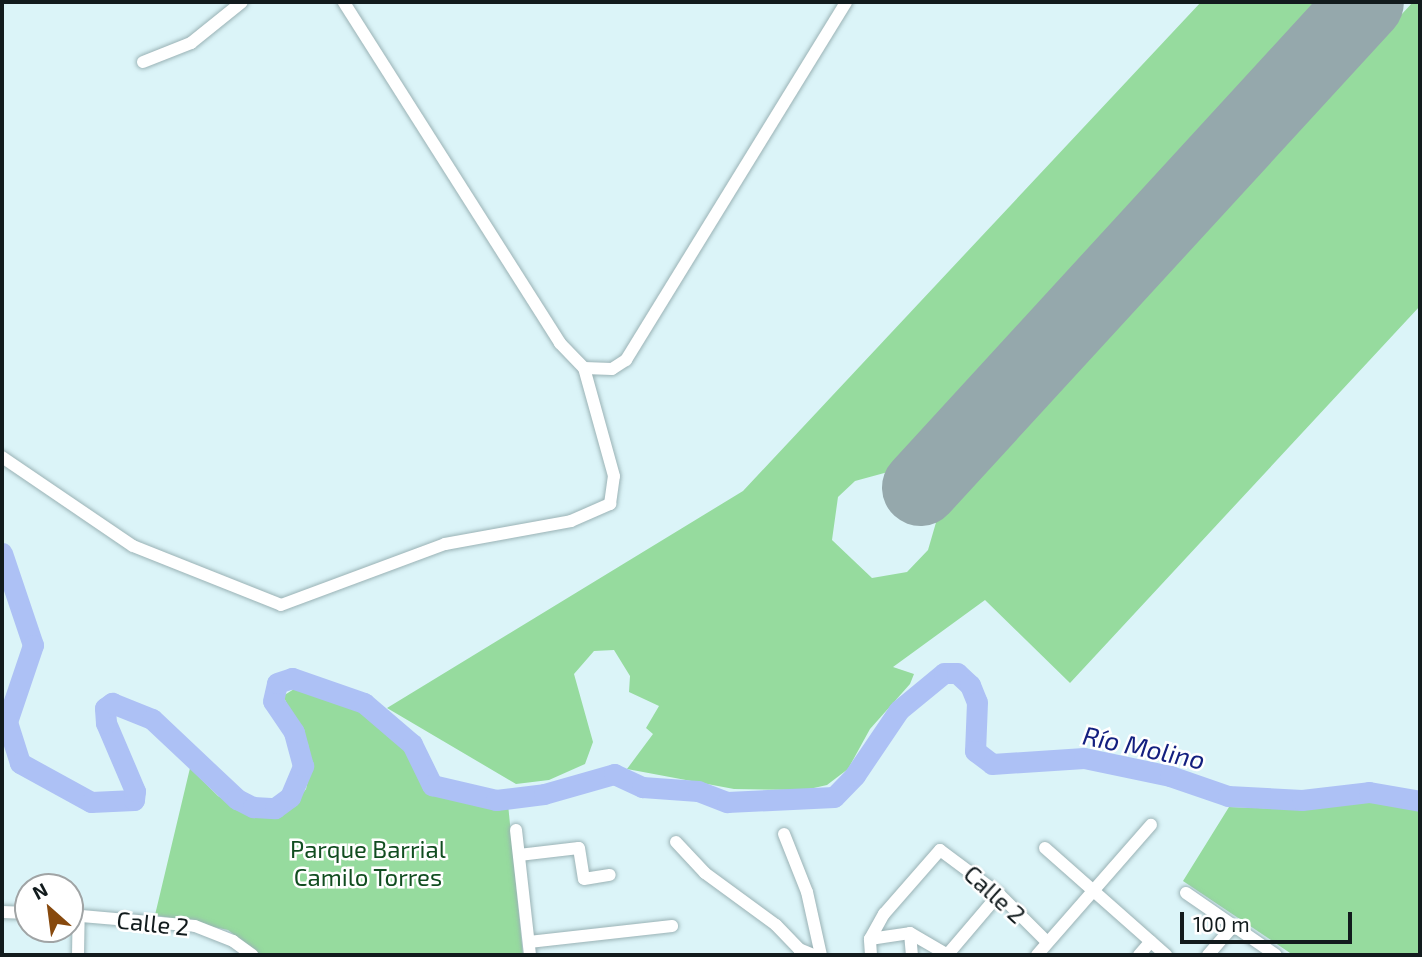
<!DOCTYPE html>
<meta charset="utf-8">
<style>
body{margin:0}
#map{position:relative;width:1422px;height:957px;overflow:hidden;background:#dbf4f8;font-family:"Exo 2",sans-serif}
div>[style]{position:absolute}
.green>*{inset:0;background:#96db9e}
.river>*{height:21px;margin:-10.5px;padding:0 10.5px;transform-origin:10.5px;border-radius:10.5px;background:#adc1f5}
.runway>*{height:77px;margin:-38.5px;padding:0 38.5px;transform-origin:38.5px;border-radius:38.5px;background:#95a8ac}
.roads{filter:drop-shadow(0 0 2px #9ab2b5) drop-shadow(0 0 2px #9ab2b5)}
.minor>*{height:12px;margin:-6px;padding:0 6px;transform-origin:6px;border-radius:6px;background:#fff}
span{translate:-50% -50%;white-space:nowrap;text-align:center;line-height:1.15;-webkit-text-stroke:5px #fff;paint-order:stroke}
.park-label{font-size:24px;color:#114d20}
.street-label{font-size:24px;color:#121b1d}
.water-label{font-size:26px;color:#131f7f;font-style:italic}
.frame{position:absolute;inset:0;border:4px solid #121b1d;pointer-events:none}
.north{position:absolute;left:14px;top:873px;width:70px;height:70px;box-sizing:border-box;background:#fff;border:2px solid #a0a4a5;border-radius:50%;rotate:332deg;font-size:19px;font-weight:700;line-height:28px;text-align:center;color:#121b1d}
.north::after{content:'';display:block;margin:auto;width:24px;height:32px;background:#87490d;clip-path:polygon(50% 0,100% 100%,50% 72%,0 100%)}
.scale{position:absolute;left:1180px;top:912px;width:172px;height:32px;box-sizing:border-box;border:4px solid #121b1d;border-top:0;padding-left:9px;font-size:21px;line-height:24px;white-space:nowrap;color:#121b1d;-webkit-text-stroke:5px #fff;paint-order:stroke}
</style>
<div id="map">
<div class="green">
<i style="clip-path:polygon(1201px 2px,1321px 2px,888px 472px,855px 481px,838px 497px,832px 540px,872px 578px,907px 572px,928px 550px,937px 519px,1413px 2px,1420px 2px,1420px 306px,1070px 683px,985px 600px,893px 667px,914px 674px,910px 684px,870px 729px,848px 769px,827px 785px,805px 790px,734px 789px,627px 769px,653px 734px,646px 728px,659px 706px,629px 692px,630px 676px,614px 650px,594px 651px,574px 674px,593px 742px,585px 764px,549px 780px,516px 784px,387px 708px,743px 491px)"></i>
<i style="clip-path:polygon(294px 689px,314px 692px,368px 716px,402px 743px,426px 788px,508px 804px,523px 955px,261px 955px,228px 930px,155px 915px,190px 768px,218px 796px,254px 818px,272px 817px,294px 805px,306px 789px,311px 767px,308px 744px,283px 696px)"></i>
<i style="clip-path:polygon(1366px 801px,1420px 810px,1420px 955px,1293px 955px,1183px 881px,1229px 807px,1284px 809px)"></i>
</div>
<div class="river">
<i style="left:2px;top:553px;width:97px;rotate:71.4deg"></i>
<i style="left:33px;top:645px;width:81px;rotate:108.7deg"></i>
<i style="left:7px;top:722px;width:43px;rotate:72.4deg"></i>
<i style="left:20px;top:763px;width:81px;rotate:28.8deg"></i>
<i style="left:91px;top:802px;width:43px;rotate:-2.7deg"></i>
<i style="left:134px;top:800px;width:9px;rotate:-84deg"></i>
<i style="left:135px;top:791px;width:74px;rotate:-113.1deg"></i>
<i style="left:106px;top:723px;width:15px;rotate:-94deg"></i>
<i style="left:105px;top:708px;width:9px;rotate:-36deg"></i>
<i style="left:112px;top:703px;width:43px;rotate:21.8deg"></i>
<i style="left:152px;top:719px;width:117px;rotate:43.3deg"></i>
<i style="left:237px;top:799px;width:18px;rotate:27deg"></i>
<i style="left:253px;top:807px;width:22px;rotate:3deg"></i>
<i style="left:275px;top:808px;width:19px;rotate:-36deg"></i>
<i style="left:290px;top:797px;width:34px;rotate:-67deg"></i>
<i style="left:303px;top:766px;width:35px;rotate:-105deg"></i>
<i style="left:294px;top:732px;width:37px;rotate:-124deg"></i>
<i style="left:273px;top:701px;width:18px;rotate:-77deg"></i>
<i style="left:277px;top:683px;width:16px;rotate:-18deg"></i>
<i style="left:292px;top:678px;width:76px;rotate:19.1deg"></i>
<i style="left:364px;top:703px;width:63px;rotate:40.5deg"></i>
<i style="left:412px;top:744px;width:46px;rotate:64deg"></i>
<i style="left:432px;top:785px;width:66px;rotate:13.2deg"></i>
<i style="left:496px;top:800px;width:48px;rotate:-7.1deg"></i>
<i style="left:544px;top:794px;width:73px;rotate:-15.9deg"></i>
<i style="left:614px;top:774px;width:31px;rotate:25deg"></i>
<i style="left:642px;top:787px;width:56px;rotate:4.1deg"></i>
<i style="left:698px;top:791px;width:31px;rotate:21deg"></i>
<i style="left:727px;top:802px;width:107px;rotate:-2.7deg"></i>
<i style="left:834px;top:797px;width:30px;rotate:-46deg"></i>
<i style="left:855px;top:775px;width:78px;rotate:-55.9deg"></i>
<i style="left:899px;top:710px;width:58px;rotate:-39.4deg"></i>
<i style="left:944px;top:673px;width:13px"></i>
<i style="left:957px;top:673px;width:18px;rotate:43deg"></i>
<i style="left:970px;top:685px;width:18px;rotate:68deg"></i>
<i style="left:977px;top:702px;width:49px;rotate:92.3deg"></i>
<i style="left:975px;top:751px;width:21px;rotate:37deg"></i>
<i style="left:992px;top:764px;width:92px;rotate:-3.7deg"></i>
<i style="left:1084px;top:758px;width:88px;rotate:11.8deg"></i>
<i style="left:1170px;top:776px;width:61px;rotate:19deg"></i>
<i style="left:1228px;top:796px;width:74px;rotate:3.1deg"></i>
<i style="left:1302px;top:800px;width:67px;rotate:-6.8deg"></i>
<i style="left:1369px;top:792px;width:52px;rotate:10deg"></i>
</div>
<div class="runway">
<i style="left:920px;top:487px;width:658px;rotate:-47.46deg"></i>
</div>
<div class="roads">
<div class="minor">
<i style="left:143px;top:62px;width:52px;rotate:-21.6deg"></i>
<i style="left:191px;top:43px;width:65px;rotate:-38.8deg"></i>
<i style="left:584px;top:368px;width:28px;rotate:2deg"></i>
<i style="left:612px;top:369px;width:17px;rotate:-33deg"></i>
<i style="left:626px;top:360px;width:420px;rotate:-58.4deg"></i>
<i style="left:2px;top:457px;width:158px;rotate:34.2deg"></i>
<i style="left:133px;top:546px;width:159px;rotate:21.7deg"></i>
<i style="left:281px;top:605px;width:175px;rotate:-20.4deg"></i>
<i style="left:445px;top:544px;width:128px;rotate:-10.3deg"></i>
<i style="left:571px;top:521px;width:43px;rotate:-23.6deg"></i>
<i style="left:610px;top:504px;width:28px;rotate:-82deg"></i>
<i style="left:614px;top:476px;width:112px;rotate:-105.5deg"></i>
<i style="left:584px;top:368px;width:35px;rotate:-134deg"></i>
<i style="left:560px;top:343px;width:404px;rotate:-122.4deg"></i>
<i style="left:516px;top:830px;width:126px;rotate:83.6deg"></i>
<i style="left:784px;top:834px;width:62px;rotate:68.4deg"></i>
<i style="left:807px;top:892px;width:65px;rotate:77.5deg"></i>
<i style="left:676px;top:842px;width:42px;rotate:46.9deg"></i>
<i style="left:705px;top:873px;width:88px;rotate:36.2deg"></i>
<i style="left:776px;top:925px;width:33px;rotate:46deg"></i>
<i style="left:799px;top:949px;width:15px;rotate:23deg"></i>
<i style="left:1045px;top:848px;width:162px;rotate:41.5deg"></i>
<i style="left:519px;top:855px;width:60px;rotate:-6.7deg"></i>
<i style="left:579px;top:848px;width:31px;rotate:81deg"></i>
<i style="left:584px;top:879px;width:26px;rotate:-9deg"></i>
<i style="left:1186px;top:893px;width:109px;rotate:34.6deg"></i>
<i style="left:2px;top:912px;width:26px;rotate:2deg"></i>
<i style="left:70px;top:915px;width:125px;rotate:5deg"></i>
<i style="left:195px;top:926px;width:41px;rotate:21.5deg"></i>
<i style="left:233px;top:941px;width:24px;rotate:36deg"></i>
<i style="left:910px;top:933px;width:22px;rotate:85deg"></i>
<i style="left:870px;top:939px;width:40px;rotate:-8.5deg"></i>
<i style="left:910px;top:933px;width:44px;rotate:30.1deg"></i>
<i style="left:529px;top:942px;width:144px;rotate:-6.4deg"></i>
<i style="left:948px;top:954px;width:79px;rotate:-49.6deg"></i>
<i style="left:78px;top:955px;width:39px;rotate:-89deg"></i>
<i style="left:871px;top:955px;width:16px;rotate:-94deg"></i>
<i style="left:870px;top:939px;width:29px;rotate:-61deg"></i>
<i style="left:884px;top:914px;width:85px;rotate:-48.8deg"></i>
<i style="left:940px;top:850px;width:74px;rotate:36.7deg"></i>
<i style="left:999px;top:894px;width:68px;rotate:45deg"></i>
<i style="left:1037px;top:955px;width:173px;rotate:-48.8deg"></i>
<i style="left:1139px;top:955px;width:18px;rotate:-49deg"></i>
<i style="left:1208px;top:955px;width:37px;rotate:-49deg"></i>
</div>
</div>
<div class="park-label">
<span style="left:368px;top:863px">Parque Barrial<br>Camilo Torres</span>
</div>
<div class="street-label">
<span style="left:995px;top:894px;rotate:42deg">Calle 2</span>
<span style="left:153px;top:923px;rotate:6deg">Calle 2</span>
</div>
<div class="water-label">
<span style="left:1144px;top:747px;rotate:12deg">Río Molino</span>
</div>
<div class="frame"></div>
<div class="north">N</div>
<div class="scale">100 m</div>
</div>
